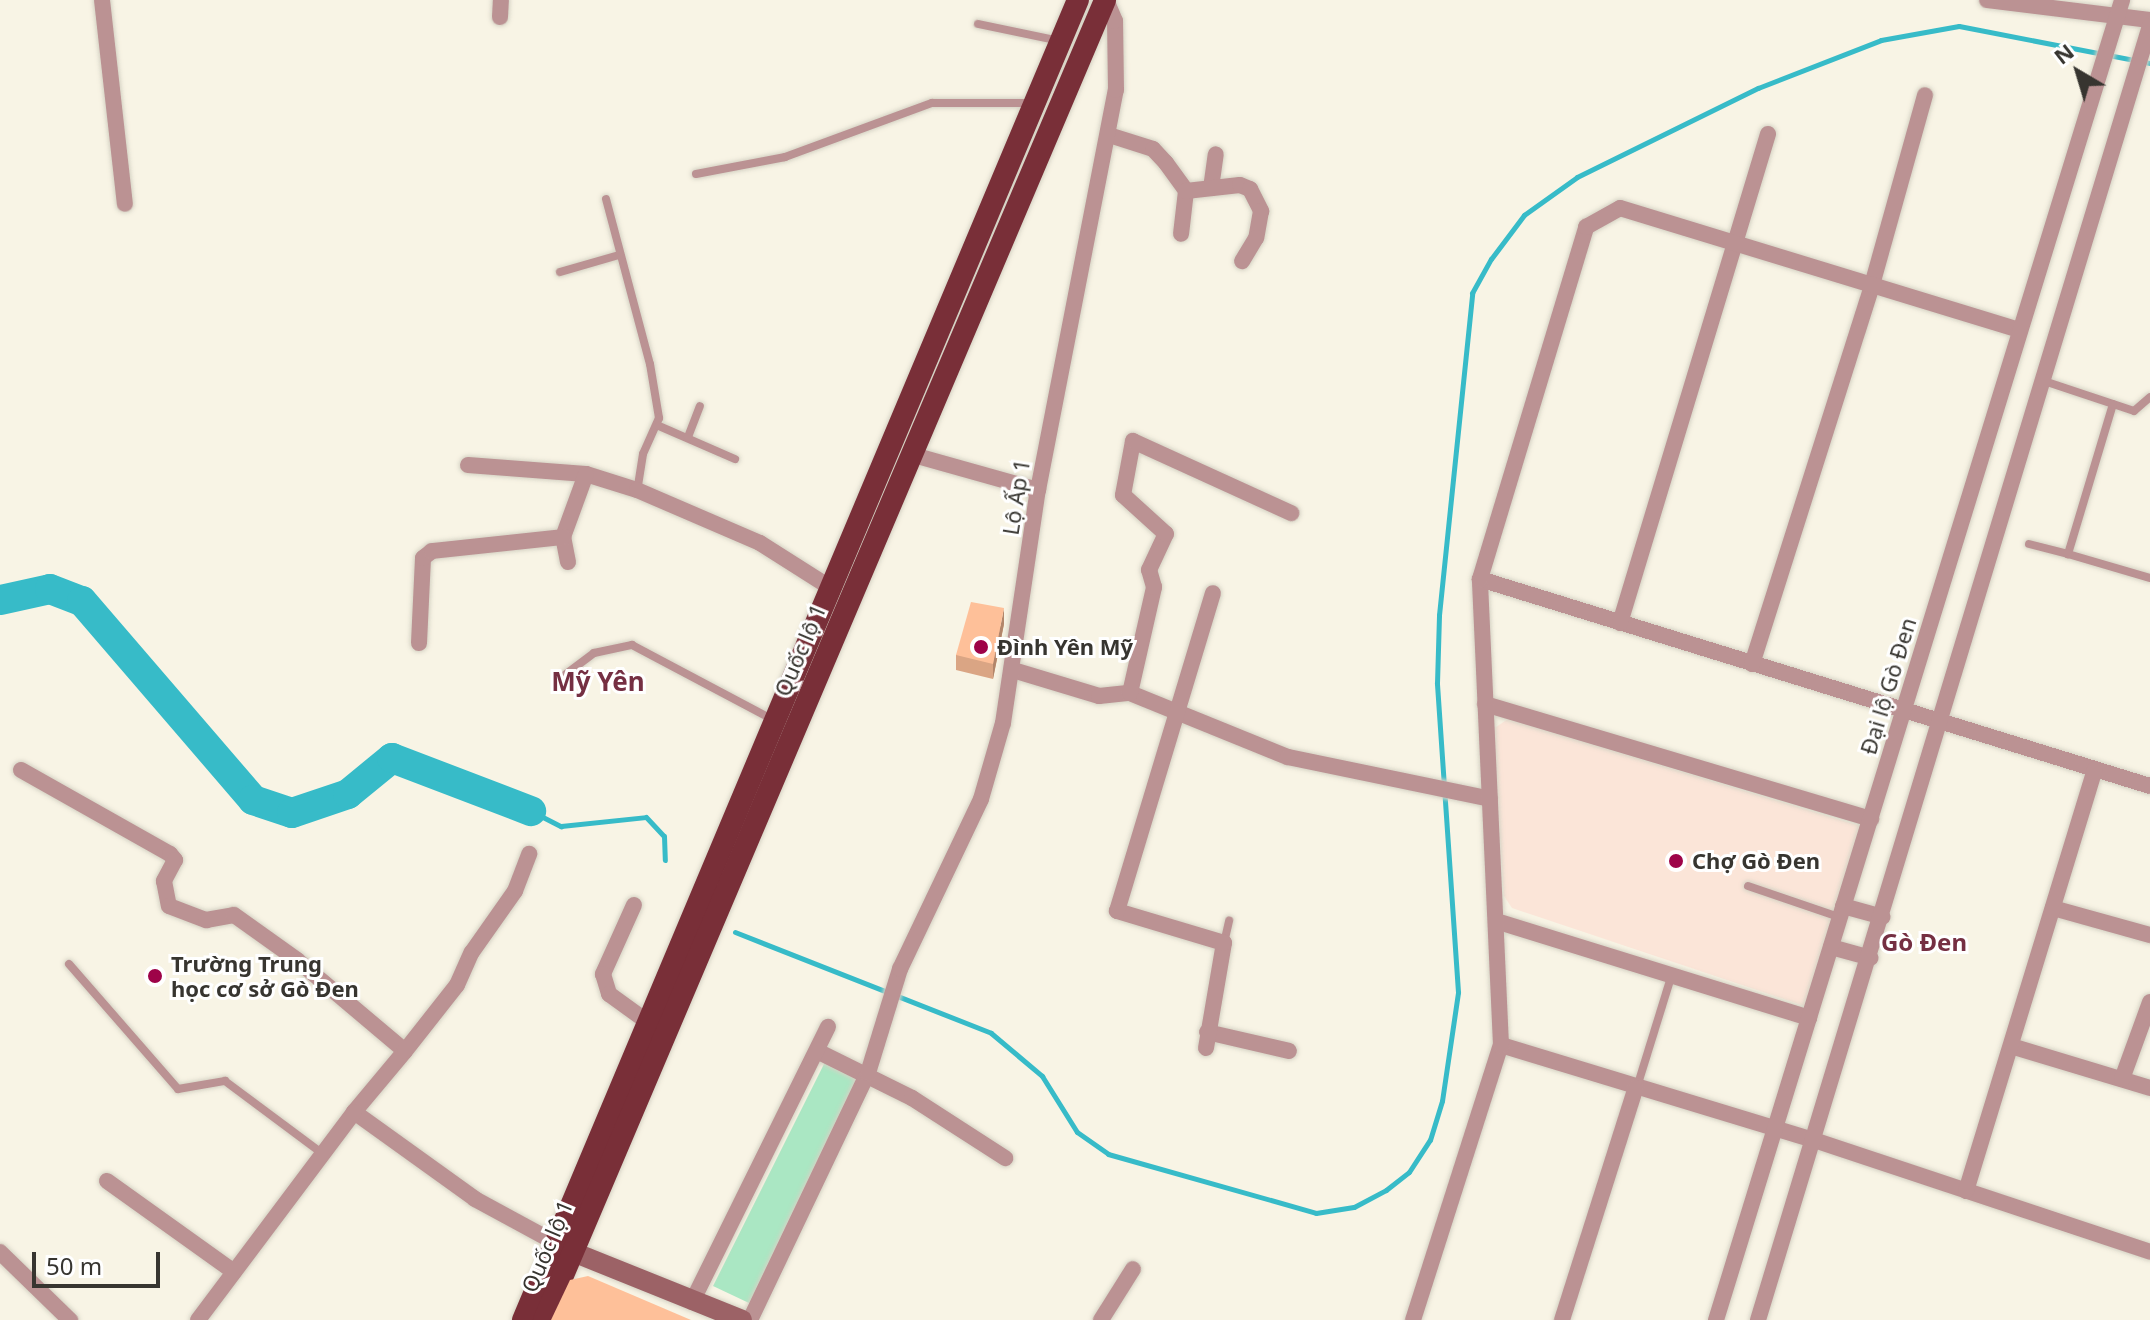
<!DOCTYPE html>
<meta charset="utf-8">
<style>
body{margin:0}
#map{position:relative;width:2150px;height:1320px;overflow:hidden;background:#f8f4e5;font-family:"Noto Sans",sans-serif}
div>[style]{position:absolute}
.commercial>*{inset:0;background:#fbe5d8}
.green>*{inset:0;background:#aae7c3}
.stream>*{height:5px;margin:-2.5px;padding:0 2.5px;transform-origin:2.5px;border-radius:2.5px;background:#37bbc8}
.river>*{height:30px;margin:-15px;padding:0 15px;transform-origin:15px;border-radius:15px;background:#37bbc8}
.roads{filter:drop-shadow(0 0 2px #d5d2c4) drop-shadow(0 0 2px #d5d2c4)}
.service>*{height:8px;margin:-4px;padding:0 4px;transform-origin:4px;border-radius:4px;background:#bb9293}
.minor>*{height:16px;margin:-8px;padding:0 8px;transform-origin:8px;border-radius:8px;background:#bb9293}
.secondary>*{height:20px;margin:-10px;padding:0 10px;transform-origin:10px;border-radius:10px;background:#9c6266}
.trunk>*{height:22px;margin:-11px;padding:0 11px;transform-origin:11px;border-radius:11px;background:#792f38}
.wall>*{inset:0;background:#daa584}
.shaded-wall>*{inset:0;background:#b2866b}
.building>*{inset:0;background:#fec099}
.dots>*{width:22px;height:22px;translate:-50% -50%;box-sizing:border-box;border:4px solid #fff;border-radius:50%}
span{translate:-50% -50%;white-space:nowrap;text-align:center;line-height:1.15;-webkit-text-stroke:6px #fff;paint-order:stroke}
.street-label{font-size:22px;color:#373530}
.poi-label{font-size:22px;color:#373530;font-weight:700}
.left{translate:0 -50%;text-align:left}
.neighbourhood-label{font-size:24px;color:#752f42;font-weight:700}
.quarter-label{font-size:26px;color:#752f42;font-weight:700}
.north{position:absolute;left:2038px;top:32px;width:80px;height:80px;-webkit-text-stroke:6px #fff;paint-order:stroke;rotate:322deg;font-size:22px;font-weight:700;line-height:32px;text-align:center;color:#373530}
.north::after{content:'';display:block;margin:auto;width:28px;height:36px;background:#373530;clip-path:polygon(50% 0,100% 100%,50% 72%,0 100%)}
.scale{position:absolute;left:32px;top:1252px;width:128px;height:36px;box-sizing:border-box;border:4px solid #373530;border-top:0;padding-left:10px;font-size:24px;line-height:28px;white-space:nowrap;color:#373530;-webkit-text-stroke:6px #fff;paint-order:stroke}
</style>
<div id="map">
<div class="commercial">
<i style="clip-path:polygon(1508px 719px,1860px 826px,1805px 1006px,1512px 908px,1504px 896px,1493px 729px)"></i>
</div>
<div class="green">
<i style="clip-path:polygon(826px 1060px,860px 1073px,755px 1301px,749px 1303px,713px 1286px)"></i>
</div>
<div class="stream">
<i style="left:531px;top:811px;width:34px;rotate:27deg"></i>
<i style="left:561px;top:826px;width:85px;rotate:-6deg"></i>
<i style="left:646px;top:817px;width:26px;rotate:47deg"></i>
<i style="left:664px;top:836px;width:24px;rotate:88deg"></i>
<i style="left:735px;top:932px;width:275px;rotate:21.5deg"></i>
<i style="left:991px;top:1033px;width:67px;rotate:40.1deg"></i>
<i style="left:1042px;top:1076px;width:66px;rotate:58deg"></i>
<i style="left:1077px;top:1132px;width:38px;rotate:35deg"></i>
<i style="left:1108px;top:1154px;width:216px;rotate:15.8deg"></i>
<i style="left:1316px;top:1213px;width:38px;rotate:-9deg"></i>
<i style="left:1354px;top:1207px;width:36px;rotate:-28deg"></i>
<i style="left:1386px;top:1190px;width:29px;rotate:-38deg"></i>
<i style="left:1409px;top:1172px;width:38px;rotate:-57deg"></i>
<i style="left:1430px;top:1140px;width:41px;rotate:-72.9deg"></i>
<i style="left:1442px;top:1101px;width:110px;rotate:-81.6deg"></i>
<i style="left:1458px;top:992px;width:310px;rotate:-93.9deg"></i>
<i style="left:1437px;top:683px;width:68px;rotate:-88.3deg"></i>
<i style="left:1439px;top:615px;width:324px;rotate:-84.1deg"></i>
<i style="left:1472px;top:293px;width:39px;rotate:-61deg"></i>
<i style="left:1491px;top:259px;width:55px;rotate:-53.1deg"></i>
<i style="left:1524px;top:215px;width:65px;rotate:-35.6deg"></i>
<i style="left:1577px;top:177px;width:202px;rotate:-26.2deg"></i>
<i style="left:1758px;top:88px;width:132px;rotate:-21.3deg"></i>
<i style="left:1881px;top:40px;width:79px;rotate:-10.2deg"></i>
<i style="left:1959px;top:26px;width:195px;rotate:11deg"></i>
</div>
<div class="river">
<i style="left:0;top:600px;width:51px;rotate:-12.4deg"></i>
<i style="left:50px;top:589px;width:34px;rotate:21deg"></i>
<i style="left:82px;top:601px;width:262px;rotate:49.3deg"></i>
<i style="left:253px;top:800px;width:41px;rotate:18.4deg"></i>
<i style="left:292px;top:813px;width:59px;rotate:-18.7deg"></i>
<i style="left:348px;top:794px;width:57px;rotate:-39.3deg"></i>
<i style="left:392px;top:758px;width:149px;rotate:20.9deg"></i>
</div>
<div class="roads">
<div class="service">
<i style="left:978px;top:24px;width:84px;rotate:11.7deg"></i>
<i style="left:696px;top:174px;width:91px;rotate:-10.8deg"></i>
<i style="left:785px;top:157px;width:157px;rotate:-20.2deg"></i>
<i style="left:932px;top:103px;width:99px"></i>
<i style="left:606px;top:199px;width:171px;rotate:75.1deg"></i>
<i style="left:650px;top:364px;width:55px;rotate:80.5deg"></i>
<i style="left:659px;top:418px;width:39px;rotate:114deg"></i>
<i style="left:643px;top:454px;width:36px;rotate:99deg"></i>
<i style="left:560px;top:272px;width:61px;rotate:-16.1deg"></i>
<i style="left:2044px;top:381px;width:95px;rotate:18.4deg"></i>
<i style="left:2134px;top:411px;width:21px;rotate:-41deg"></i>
<i style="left:2113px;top:404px;width:157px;rotate:106.7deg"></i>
<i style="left:2068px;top:554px;width:85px;rotate:16.3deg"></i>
<i style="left:659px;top:426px;width:83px;rotate:23.5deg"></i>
<i style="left:688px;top:437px;width:33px;rotate:-69deg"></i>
<i style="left:2029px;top:544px;width:40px;rotate:14.4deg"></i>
<i style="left:566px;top:674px;width:35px;rotate:-37deg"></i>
<i style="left:594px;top:653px;width:39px;rotate:-12deg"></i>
<i style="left:632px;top:645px;width:158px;rotate:27.9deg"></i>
<i style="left:1748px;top:886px;width:96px;rotate:18.8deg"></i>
<i style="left:1224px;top:943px;width:23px;rotate:-77deg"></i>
<i style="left:69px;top:964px;width:166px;rotate:48.9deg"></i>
<i style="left:178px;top:1089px;width:48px;rotate:-9.7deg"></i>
<i style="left:225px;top:1081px;width:122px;rotate:36.7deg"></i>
<i style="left:1637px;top:1087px;width:118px;rotate:-72.8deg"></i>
</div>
<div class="minor">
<i style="left:102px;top:0;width:205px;rotate:83.6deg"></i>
<i style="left:1987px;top:0;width:164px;rotate:7deg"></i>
<i style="left:500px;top:17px;width:17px;rotate:-87deg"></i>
<i style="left:1109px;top:135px;width:46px;rotate:17.7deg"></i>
<i style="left:1153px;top:149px;width:19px;rotate:47deg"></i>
<i style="left:1166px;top:163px;width:34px;rotate:54deg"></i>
<i style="left:1186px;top:191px;width:43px;rotate:96.6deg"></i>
<i style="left:1211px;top:188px;width:34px;rotate:-82deg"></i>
<i style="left:1186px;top:191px;width:54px;rotate:-6.3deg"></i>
<i style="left:1240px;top:185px;width:11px;rotate:22deg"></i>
<i style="left:1250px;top:189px;width:25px;rotate:63deg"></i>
<i style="left:1261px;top:211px;width:27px;rotate:100deg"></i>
<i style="left:1256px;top:238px;width:27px;rotate:121deg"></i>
<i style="left:910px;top:454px;width:133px;rotate:15.7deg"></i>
<i style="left:468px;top:465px;width:118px;rotate:4.4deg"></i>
<i style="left:586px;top:474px;width:53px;rotate:17.4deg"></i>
<i style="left:637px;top:490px;width:134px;rotate:23.3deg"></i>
<i style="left:760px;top:543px;width:84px;rotate:32.4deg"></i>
<i style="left:568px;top:562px;width:25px;rotate:-101deg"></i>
<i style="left:563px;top:537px;width:67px;rotate:-69.9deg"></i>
<i style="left:1480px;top:579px;width:701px;rotate:17.17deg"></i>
<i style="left:1620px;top:623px;width:511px;rotate:-73.16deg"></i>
<i style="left:419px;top:643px;width:85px;rotate:-87.3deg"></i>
<i style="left:423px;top:558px;width:11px;rotate:-38deg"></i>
<i style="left:432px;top:551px;width:132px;rotate:-6.1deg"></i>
<i style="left:1752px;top:664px;width:398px;rotate:-72.4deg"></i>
<i style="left:1872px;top:285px;width:197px;rotate:-74.4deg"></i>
<i style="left:1013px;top:670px;width:90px;rotate:16.8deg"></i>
<i style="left:1099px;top:696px;width:31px;rotate:-6deg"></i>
<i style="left:1130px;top:693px;width:170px;rotate:22.1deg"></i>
<i style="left:1288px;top:757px;width:206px;rotate:11.7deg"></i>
<i style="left:1130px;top:693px;width:109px;rotate:-77.2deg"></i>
<i style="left:1154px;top:587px;width:18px;rotate:-106deg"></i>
<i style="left:1149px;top:570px;width:40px;rotate:-65deg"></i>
<i style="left:1166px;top:534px;width:58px;rotate:-137.8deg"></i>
<i style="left:1123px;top:495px;width:55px;rotate:-79.5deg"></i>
<i style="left:1133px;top:441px;width:174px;rotate:24.5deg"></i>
<i style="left:1485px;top:704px;width:403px;rotate:16.6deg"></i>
<i style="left:21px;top:770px;width:171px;rotate:29.4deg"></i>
<i style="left:170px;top:854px;width:8px;rotate:50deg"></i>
<i style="left:175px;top:860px;width:24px;rotate:118deg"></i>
<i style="left:164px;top:881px;width:25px;rotate:79deg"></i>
<i style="left:169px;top:906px;width:40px;rotate:21deg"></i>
<i style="left:206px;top:920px;width:28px;rotate:-10deg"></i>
<i style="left:234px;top:915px;width:77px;rotate:35.5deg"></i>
<i style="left:297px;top:960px;width:141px;rotate:40.1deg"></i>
<i style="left:405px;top:1051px;width:80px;rotate:129.9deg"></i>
<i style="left:354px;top:1112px;width:149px;rotate:35.7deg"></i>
<i style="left:475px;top:1199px;width:92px;rotate:28.5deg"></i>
<i style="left:634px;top:905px;width:76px;rotate:114.2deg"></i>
<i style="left:603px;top:974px;width:21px;rotate:73deg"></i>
<i style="left:609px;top:994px;width:49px;rotate:35.9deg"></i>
<i style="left:1843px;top:906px;width:41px;rotate:15.4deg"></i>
<i style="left:2053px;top:908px;width:101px;rotate:15.6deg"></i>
<i style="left:1496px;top:921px;width:328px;rotate:17.2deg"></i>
<i style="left:1831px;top:947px;width:41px;rotate:15.4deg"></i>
<i style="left:1207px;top:1032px;width:84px;rotate:13deg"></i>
<i style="left:1501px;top:1045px;width:327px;rotate:16.9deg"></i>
<i style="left:1814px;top:1140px;width:354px;rotate:18.4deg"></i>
<i style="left:2011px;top:1046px;width:145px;rotate:16.8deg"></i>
<i style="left:1206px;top:1048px;width:107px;rotate:-80.3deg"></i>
<i style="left:1224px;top:943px;width:112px;rotate:-163.3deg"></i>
<i style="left:1117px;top:911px;width:332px;rotate:-73.2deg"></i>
<i style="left:405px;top:1051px;width:84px;rotate:-51.8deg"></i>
<i style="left:457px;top:985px;width:36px;rotate:-66deg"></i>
<i style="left:472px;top:952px;width:75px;rotate:-54.8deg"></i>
<i style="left:515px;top:891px;width:40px;rotate:-69deg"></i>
<i style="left:817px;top:1051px;width:106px;rotate:26.3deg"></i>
<i style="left:912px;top:1098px;width:111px;rotate:32.8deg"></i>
<i style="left:2122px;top:1079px;width:82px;rotate:-70deg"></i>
<i style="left:107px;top:1181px;width:156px;rotate:35.6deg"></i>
<i style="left:1966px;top:1191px;width:441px;rotate:-73deg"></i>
<i style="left:0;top:1252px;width:98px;rotate:44.2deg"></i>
<i style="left:692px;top:1302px;width:307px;rotate:-63.7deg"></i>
<i style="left:198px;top:1320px;width:260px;rotate:-53.1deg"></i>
<i style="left:750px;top:1320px;width:274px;rotate:-64.5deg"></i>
<i style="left:868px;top:1073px;width:109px;rotate:-72.9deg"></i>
<i style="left:900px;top:969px;width:188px;rotate:-64.5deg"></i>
<i style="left:981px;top:799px;width:79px;rotate:-73.9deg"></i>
<i style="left:1003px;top:723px;width:236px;rotate:-81.5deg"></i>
<i style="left:1038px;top:490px;width:408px;rotate:-79deg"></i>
<i style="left:1116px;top:90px;width:69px;rotate:-90.8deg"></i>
<i style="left:1115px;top:21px;width:23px;rotate:-113deg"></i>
<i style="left:1101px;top:1320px;width:60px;rotate:-57.9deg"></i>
<i style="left:1413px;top:1320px;width:289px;rotate:-72.3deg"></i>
<i style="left:1501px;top:1045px;width:466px;rotate:-92.6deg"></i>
<i style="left:1480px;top:579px;width:368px;rotate:-73.2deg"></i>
<i style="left:1586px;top:227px;width:39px;rotate:-29deg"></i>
<i style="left:1620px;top:208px;width:418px;rotate:17deg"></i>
<i style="left:1562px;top:1320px;width:244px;rotate:-72.4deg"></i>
<i style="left:1716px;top:1320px;width:1381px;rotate:-72.9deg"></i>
<i style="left:1758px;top:1320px;width:1352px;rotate:-73.15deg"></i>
</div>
<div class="secondary">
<i style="left:573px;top:1252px;width:182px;rotate:21.9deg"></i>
</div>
<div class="trunk">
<i style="left:523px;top:1320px;width:1432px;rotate:-67.2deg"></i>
<i style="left:544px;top:1320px;width:1434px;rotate:-66.97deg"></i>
</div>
</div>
<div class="wall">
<i style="clip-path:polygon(1004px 624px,993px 679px,956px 670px,956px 655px)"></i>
</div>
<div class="shaded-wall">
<i style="clip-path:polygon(1004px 608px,1004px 624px,993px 679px,993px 664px)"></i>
</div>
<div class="building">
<i style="clip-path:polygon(971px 602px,1004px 608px,993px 664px,956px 655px)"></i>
<i style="clip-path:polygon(588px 1276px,691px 1320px,551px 1320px,570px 1280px)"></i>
</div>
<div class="dots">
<i style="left:981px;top:647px;background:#9e0348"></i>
<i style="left:1676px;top:861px;background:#9e0348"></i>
<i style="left:155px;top:976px;background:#9e0348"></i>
</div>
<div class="street-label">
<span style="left:1016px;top:497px;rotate:-81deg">Lộ Ấp 1</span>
<span style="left:800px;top:650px;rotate:-67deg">Quốc lộ 1</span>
<span style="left:1888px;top:686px;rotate:-73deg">Đại lộ Gò Đen</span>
<span style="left:547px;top:1246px;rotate:-67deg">Quốc lộ 1</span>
</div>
<div class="poi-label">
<span class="left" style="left:997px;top:647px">Đình Yên Mỹ</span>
<span class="left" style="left:1692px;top:861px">Chợ Gò Đen</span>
<span class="left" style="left:171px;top:976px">Trường Trung<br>học cơ sở Gò Đen</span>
</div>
<div class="neighbourhood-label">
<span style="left:1924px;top:942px">Gò Đen</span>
</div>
<div class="quarter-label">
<span style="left:598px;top:682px">Mỹ Yên</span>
</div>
<div class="north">N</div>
<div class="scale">50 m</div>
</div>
